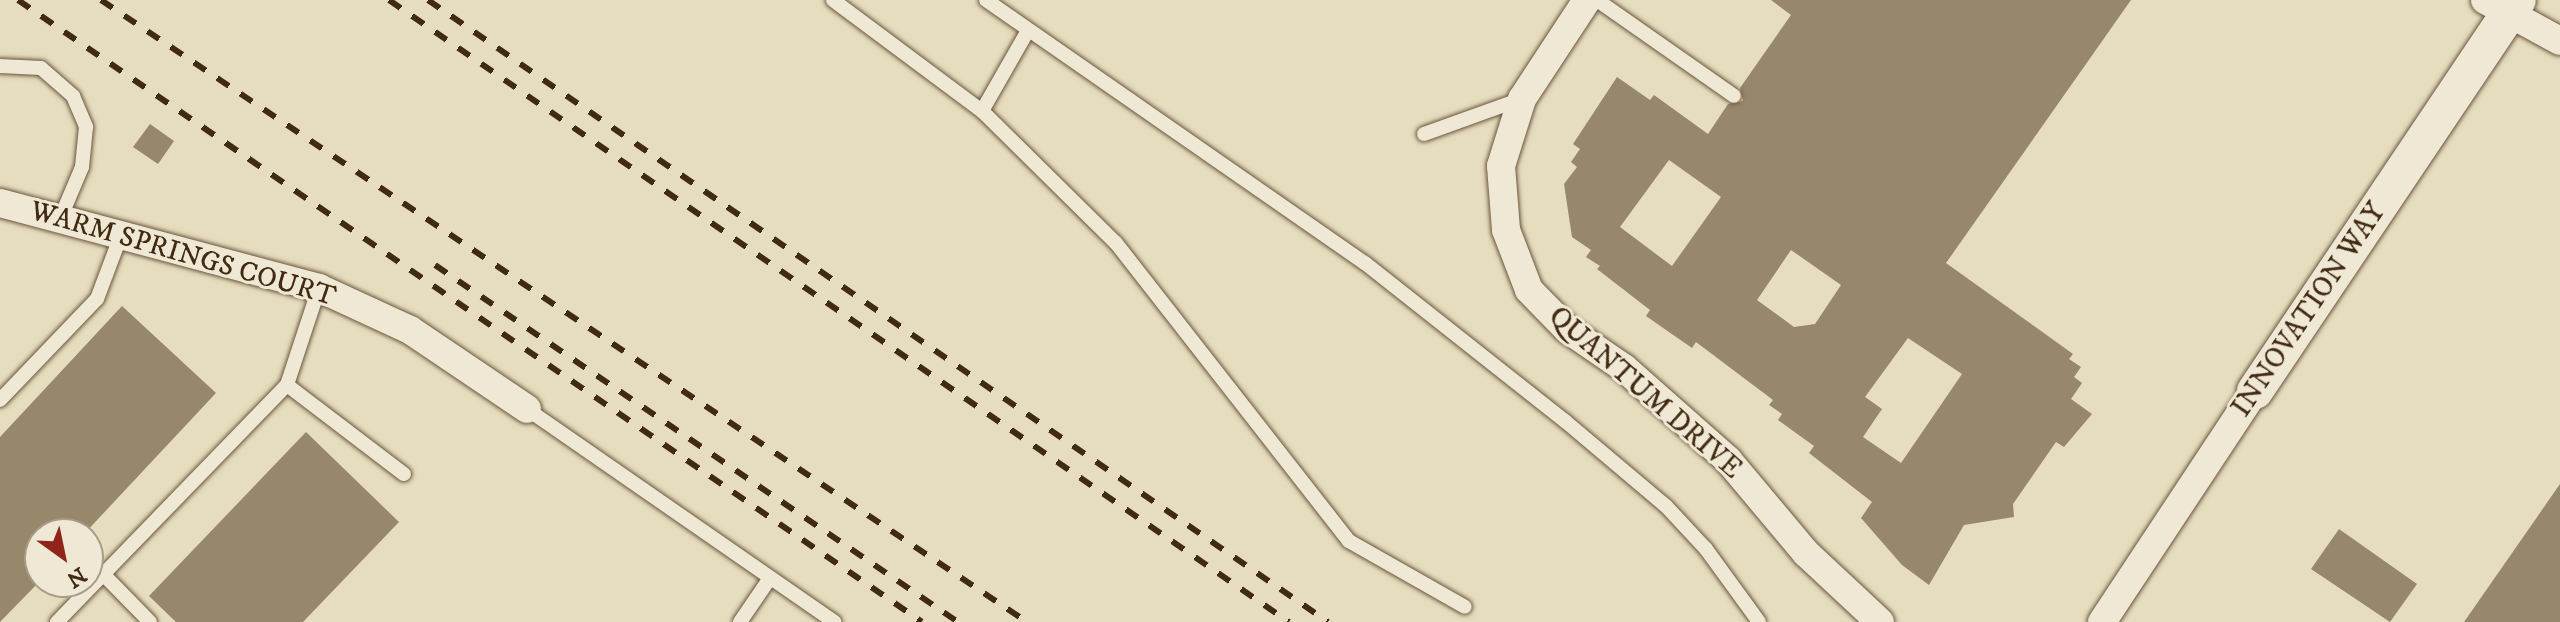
<!DOCTYPE html>
<style>
body{margin:0}
#map{position:relative;width:2560px;height:622px;overflow:hidden;background:#e6dcbe;font-family:"IM FELL DW Pica",serif}
div>[style]{position:absolute}
.building>*{inset:0;background:#97876b}
.roads{filter:drop-shadow(0 0 2px #6a563d) drop-shadow(0 0 2px #6a563d)}
.service>*{height:14px;margin:-7px;padding:0 7px;transform-origin:7px;border-radius:7px;background:#efe8d5}
.minor>*{height:28px;margin:-14px;padding:0 14px;transform-origin:14px;border-radius:14px;background:#efe8d5}
.tertiary>*{height:36px;margin:-18px;padding:0 18px;transform-origin:18px;border-radius:18px;background:#efe8d5}
.rail>*{height:6px;margin-top:-3px;transform-origin:0;background:repeating-linear-gradient(90deg,#412a12 0 14px,transparent 0 28px)}
span{translate:-50% -50%;white-space:nowrap;text-align:center;line-height:1.15;-webkit-text-stroke:6px #efe8d5;paint-order:stroke}
.street-label{font-size:28px;color:#412a12}
.north{position:absolute;left:24px;top:518px;width:80px;height:80px;box-sizing:border-box;background:#efe8d5;border:2px solid #a99c87;border-radius:50%;rotate:147deg;font-size:22px;font-weight:700;line-height:32px;text-align:center;color:#412a12}
.north::after{content:'';display:block;margin:auto;width:28px;height:36px;background:#8f2418;clip-path:polygon(50% 0,100% 100%,50% 72%,0 100%)}
</style>
<div id="map">
<div class="building">
<i style="clip-path:polygon(evenodd,1771px 0,2131px 0,1946px 263px,2073px 354px,2069px 359px,2081px 367px,2074px 377px,2082px 383px,2071px 399px,2092px 414px,2064px 447px,2056px 442px,2013px 504px,2014px 517px,1964px 525px,1929px 585px,1902px 565px,1861px 518px,1872px 502px,1809px 453px,1814px 446px,1778px 420px,1782px 414px,1769px 405px,1773px 400px,1696px 342px,1692px 348px,1646px 316px,1650px 310px,1597px 269px,1600px 266px,1586px 257px,1591px 250px,1572px 237px,1564px 184px,1577px 167px,1571px 162px,1580px 149px,1573px 144px,1617px 77px,1650px 100px,1654px 95px,1708px 134px,1728px 104px,1743px 101px,1740px 88px,1791px 15px,1771px 0,1669px 160px,1721px 197px,1672px 266px,1620px 227px,1669px 160px,1771px 0,1791px 250px,1841px 285px,1815px 324px,1794px 327px,1757px 300px,1791px 250px,1771px 0,1908px 338px,1962px 374px,1901px 463px,1863px 437px,1882px 409px,1865px 397px,1908px 338px)"></i>
<i style="clip-path:polygon(150px 124px,174px 141px,158px 164px,133px 147px)"></i>
<i style="clip-path:polygon(122px 306px,216px 393px,84px 534px,40px 534px,40px 581px,0 622px,0 437px)"></i>
<i style="clip-path:polygon(306px 432px,399px 522px,303px 622px,176px 622px,149px 596px)"></i>
<i style="clip-path:polygon(2560px 484px,2560px 622px,2464px 622px)"></i>
<i style="clip-path:polygon(2339px 529px,2417px 584px,2390px 622px,2311px 569px)"></i>
</div>
<div class="roads">
<div class="service">
<i style="left:833px;top:0;width:186px;rotate:36.7deg"></i>
<i style="left:982px;top:111px;width:188px;rotate:44.6deg"></i>
<i style="left:1116px;top:243px;width:378px;rotate:52deg"></i>
<i style="left:1349px;top:541px;width:133px;rotate:29.6deg"></i>
<i style="left:986px;top:0;width:461px;rotate:34.8deg"></i>
<i style="left:1365px;top:263px;width:255px;rotate:38.3deg"></i>
<i style="left:1565px;top:421px;width:132px;rotate:40.1deg"></i>
<i style="left:1666px;top:506px;width:59px;rotate:47.1deg"></i>
<i style="left:1706px;top:549px;width:90px;rotate:54deg"></i>
<i style="left:1597px;top:0;width:167px;rotate:35deg"></i>
<i style="left:0;top:66px;width:41px;rotate:2.8deg"></i>
<i style="left:41px;top:68px;width:43px;rotate:41.2deg"></i>
<i style="left:73px;top:96px;width:34px;rotate:67deg"></i>
<i style="left:86px;top:127px;width:40px;rotate:95.7deg"></i>
<i style="left:82px;top:167px;width:56px;rotate:112.9deg"></i>
<i style="left:982px;top:111px;width:91px;rotate:-60.3deg"></i>
<i style="left:1424px;top:134px;width:103px;rotate:-19.8deg"></i>
<i style="left:319px;top:288px;width:102px;rotate:108.3deg"></i>
<i style="left:287px;top:385px;width:147px;rotate:37.3deg"></i>
<i style="left:0;top:400px;width:140px;rotate:-46.2deg"></i>
<i style="left:97px;top:299px;width:68px;rotate:-69.4deg"></i>
<i style="left:527px;top:409px;width:374px;rotate:34.7deg"></i>
<i style="left:103px;top:574px;width:67px;rotate:45.6deg"></i>
<i style="left:57px;top:622px;width:330px;rotate:-45.9deg"></i>
<i style="left:740px;top:622px;width:53px;rotate:-55.7deg"></i>
</div>
<div class="minor">
<i style="left:1587px;top:0;width:118px;rotate:123.3deg"></i>
<i style="left:1522px;top:99px;width:70px;rotate:107.4deg"></i>
<i style="left:1501px;top:166px;width:64px;rotate:85.5deg"></i>
<i style="left:1506px;top:230px;width:64px;rotate:69deg"></i>
<i style="left:1529px;top:290px;width:54px;rotate:45.7deg"></i>
<i style="left:1567px;top:329px;width:69px;rotate:34.4deg"></i>
<i style="left:1624px;top:368px;width:139px;rotate:41.5deg"></i>
<i style="left:1728px;top:460px;width:121px;rotate:50deg"></i>
<i style="left:1806px;top:553px;width:101px;rotate:43deg"></i>
<i style="left:2485px;top:0;width:85px;rotate:28.7deg"></i>
<i style="left:0;top:203px;width:330px;rotate:14.9deg"></i>
<i style="left:319px;top:288px;width:100px;rotate:24.8deg"></i>
<i style="left:410px;top:330px;width:141px;rotate:34deg"></i>
<i style="left:2102px;top:622px;width:277px;rotate:-56.5deg"></i>
</div>
<div class="tertiary">
<i style="left:2255px;top:391px;width:471px;rotate:-56.1deg"></i>
</div>
</div>
<div class="rail">
<i style="left:18px;top:0;width:1097px;rotate:34.53deg"></i>
<i style="left:101px;top:0;width:1116px;rotate:33.89deg"></i>
<i style="left:389px;top:0;width:1094px;rotate:34.65deg"></i>
<i style="left:428px;top:0;width:1094px;rotate:34.65deg"></i>
<i style="left:435px;top:265px;width:633px;rotate:34.32deg"></i>
</div>
<div class="street-label">
<span style="left:183px;top:254px;rotate:16deg">WARM SPRINGS COURT</span>
<span style="left:2309px;top:310px;rotate:-56deg">INNOVATION WAY</span>
<span style="left:1645px;top:393px;rotate:41deg">QUANTUM DRIVE</span>
</div>
<div class="north">N</div>
</div>
